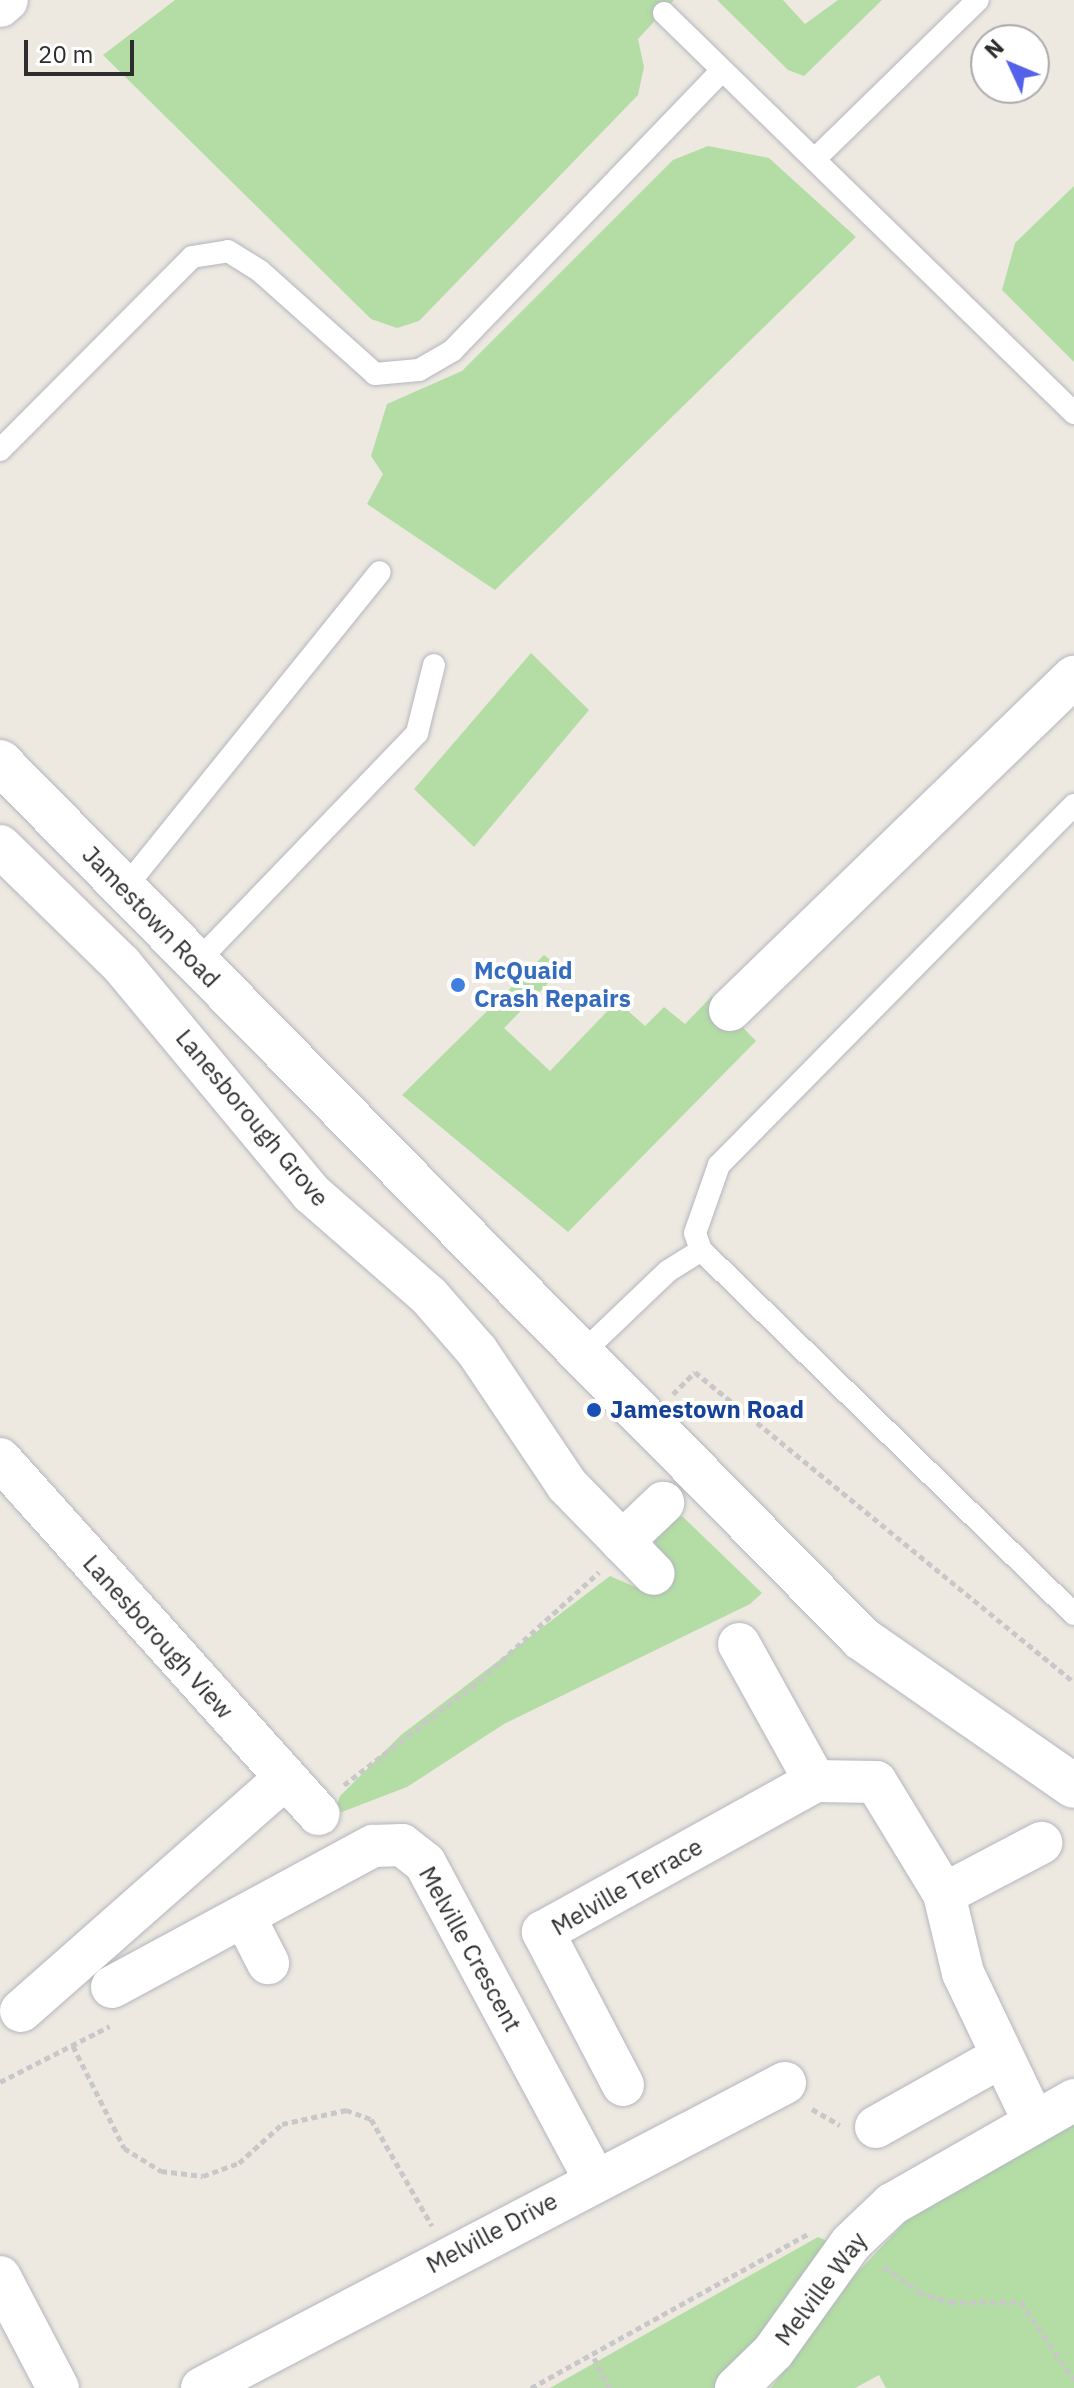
<!DOCTYPE html>
<style>
body{margin:0}
#map{position:relative;width:1074px;height:2388px;overflow:hidden;background:#ede9e1;font-family:"IBM Plex Sans",sans-serif}
div>[style]{position:absolute}
.green>*{inset:0;background:#b3dda4}
.path>*{height:5px;margin-top:-2.5px;transform-origin:0;background:repeating-linear-gradient(90deg,#c8c8c8 0 6px,transparent 0 10px)}
.roads{filter:drop-shadow(0 0 2px #b4b6bf) drop-shadow(0 0 2px #b4b6bf)}
.lane>*{height:22px;margin:-11px;padding:0 11px;transform-origin:11px;border-radius:11px;background:#fff}
.street>*{height:42px;margin:-21px;padding:0 21px;transform-origin:21px;border-radius:21px;background:#fff}
.secondary>*{height:44px;margin:-22px;padding:0 22px;transform-origin:22px;border-radius:22px;background:#fff}
.dots>*{width:22px;height:22px;translate:-50% -50%;box-sizing:border-box;border:4px solid #fff;border-radius:50%}
span{translate:-50% -50%;white-space:nowrap;text-align:center;line-height:1.15;-webkit-text-stroke:8px #fff;paint-order:stroke}
.street-label{font-size:24px;color:#2d2d2d}
.shop-label{font-size:24px;color:#366cbe;font-weight:700}
.left{translate:0 -50%;text-align:left}
.transit-label{font-size:24px;color:#164399;font-weight:700}
.north{position:absolute;left:970px;top:24px;width:80px;height:80px;box-sizing:border-box;background:#fff;border:2px solid #ababab;border-radius:50%;rotate:314deg;font-size:22px;font-weight:700;line-height:32px;text-align:center;color:#2d2d2d}
.north::after{content:'';display:block;margin:auto;width:28px;height:36px;background:#5362e8;clip-path:polygon(50% 0,100% 100%,50% 72%,0 100%)}
.scale{position:absolute;left:24px;top:40px;width:110px;height:36px;box-sizing:border-box;border:4px solid #2d2d2d;border-top:0;padding-left:10px;font-size:24px;line-height:28px;white-space:nowrap;color:#2d2d2d;-webkit-text-stroke:6px #fff;paint-order:stroke}
</style>
<div id="map">
<div class="green">
<i style="clip-path:polygon(175px 0,674px 0,638px 39px,644px 67px,638px 95px,419px 321px,397px 328px,371px 319px,103px 55px)"></i>
<i style="clip-path:polygon(717px 0,783px 0,805px 24px,838px 0,882px 0,804px 76px,788px 70px)"></i>
<i style="clip-path:polygon(708px 146px,769px 158px,856px 237px,495px 590px,367px 504px,383px 474px,371px 456px,387px 404px,462px 371px,673px 160px)"></i>
<i style="clip-path:polygon(1074px 186px,1074px 362px,1002px 290px,1015px 243px)"></i>
<i style="clip-path:polygon(531px 653px,589px 710px,474px 847px,414px 789px)"></i>
<i style="clip-path:polygon(544px 955px,562px 969px,504px 1028px,550px 1071px,617px 1001px,645px 1026px,664px 1007px,685px 1024px,712px 996px,756px 1041px,568px 1232px,402px 1095px)"></i>
<i style="clip-path:polygon(682px 1516px,762px 1593px,750px 1604px,504px 1724px,407px 1787px,334px 1815px,340px 1796px,401px 1735px,610px 1576px,640px 1589px,660px 1561px,652px 1533px)"></i>
<i style="clip-path:polygon(1074px 2123px,1074px 2388px,886px 2388px,879px 2375px,855px 2388px,771px 2388px,854px 2276px,909px 2218px)"></i>
<i style="clip-path:polygon(818px 2237px,839px 2246px,716px 2388px,550px 2388px)"></i>
</div>
<div class="path">
<i style="left:673px;top:1394px;width:31px;rotate:-45deg"></i>
<i style="left:695px;top:1372px;width:490px;rotate:39.3deg"></i>
<i style="left:344px;top:1785px;width:170px;rotate:-37.6deg"></i>
<i style="left:479px;top:1681px;width:162px;rotate:-42.2deg"></i>
<i style="left:73px;top:2046px;width:114px;rotate:63.4deg"></i>
<i style="left:124px;top:2148px;width:44px;rotate:31.9deg"></i>
<i style="left:161px;top:2171px;width:42px;rotate:6.8deg"></i>
<i style="left:203px;top:2176px;width:38px;rotate:-20deg"></i>
<i style="left:239px;top:2163px;width:58px;rotate:-42.2deg"></i>
<i style="left:282px;top:2124px;width:66px;rotate:-12.3deg"></i>
<i style="left:346px;top:2110px;width:27px;rotate:20deg"></i>
<i style="left:371px;top:2119px;width:123px;rotate:60.3deg"></i>
<i style="left:0;top:2082px;width:123px;rotate:-27deg"></i>
<i style="left:812px;top:2109px;width:32px;rotate:30deg"></i>
<i style="left:884px;top:2267px;width:43px;rotate:35.5deg"></i>
<i style="left:919px;top:2292px;width:33px;rotate:18deg"></i>
<i style="left:950px;top:2302px;width:71px"></i>
<i style="left:1021px;top:2302px;width:94px;rotate:55.8deg"></i>
<i style="left:594px;top:2358px;width:34px;rotate:63deg"></i>
<i style="left:531px;top:2388px;width:317px;rotate:-29.1deg"></i>
</div>
<div class="roads">
<div class="lane">
<i style="left:664px;top:13px;width:573px;rotate:44.29deg"></i>
<i style="left:816px;top:158px;width:226px;rotate:-44.3deg"></i>
<i style="left:0;top:450px;width:272px;rotate:-45.1deg"></i>
<i style="left:192px;top:257px;width:36px;rotate:-9deg"></i>
<i style="left:228px;top:251px;width:38px;rotate:32deg"></i>
<i style="left:260px;top:271px;width:154px;rotate:41.8deg"></i>
<i style="left:375px;top:374px;width:44px;rotate:-5.2deg"></i>
<i style="left:419px;top:370px;width:39px;rotate:-30deg"></i>
<i style="left:453px;top:350px;width:388px;rotate:-46.1deg"></i>
<i style="left:1074px;top:805px;width:506px;rotate:134.6deg"></i>
<i style="left:719px;top:1165px;width:72px;rotate:109.4deg"></i>
<i style="left:695px;top:1233px;width:18px;rotate:71deg"></i>
<i style="left:701px;top:1250px;width:521px;rotate:44.3deg"></i>
<i style="left:124px;top:889px;width:407px;rotate:-51.1deg"></i>
<i style="left:196px;top:963px;width:319px;rotate:-46.1deg"></i>
<i style="left:417px;top:733px;width:70px;rotate:-76deg"></i>
<i style="left:579px;top:1356px;width:123px;rotate:-43.7deg"></i>
<i style="left:668px;top:1271px;width:39px;rotate:-32deg"></i>
</div>
<div class="street">
<i style="left:0;top:6px;width:9px;rotate:-41deg"></i>
<i style="left:0;top:846px;width:169px;rotate:44.3deg"></i>
<i style="left:121px;top:964px;width:298px;rotate:50.3deg"></i>
<i style="left:311px;top:1193px;width:157px;rotate:41.1deg"></i>
<i style="left:429px;top:1296px;width:73px;rotate:48.9deg"></i>
<i style="left:477px;top:1351px;width:161px;rotate:56.1deg"></i>
<i style="left:567px;top:1485px;width:124px;rotate:45.7deg"></i>
<i style="left:730px;top:1010px;width:479px;rotate:-44.1deg"></i>
<i style="left:0;top:1459px;width:477px;rotate:48.1deg"></i>
<i style="left:622px;top:1542px;width:57px;rotate:-43.6deg"></i>
<i style="left:739px;top:1644px;width:157px;rotate:61deg"></i>
<i style="left:815px;top:1781px;width:61px;rotate:0.9deg"></i>
<i style="left:876px;top:1782px;width:131px;rotate:58.7deg"></i>
<i style="left:944px;top:1894px;width:81px;rotate:76.5deg"></i>
<i style="left:963px;top:1973px;width:163px;rotate:64.5deg"></i>
<i style="left:944px;top:1894px;width:110px;rotate:-27.7deg"></i>
<i style="left:244px;top:1916px;width:53px;rotate:62.9deg"></i>
<i style="left:112px;top:1987px;width:297px;rotate:-28.4deg"></i>
<i style="left:373px;top:1846px;width:29px;rotate:-2deg"></i>
<i style="left:402px;top:1845px;width:29px;rotate:38deg"></i>
<i style="left:425px;top:1863px;width:357px;rotate:61.8deg"></i>
<i style="left:21px;top:2011px;width:351px;rotate:-41.4deg"></i>
<i style="left:623px;top:2085px;width:173px;rotate:-117.6deg"></i>
<i style="left:543px;top:1932px;width:311px;rotate:-29deg"></i>
<i style="left:876px;top:2127px;width:141px;rotate:-29.3deg"></i>
<i style="left:0;top:2277px;width:125px;rotate:62.4deg"></i>
<i style="left:202px;top:2388px;width:658px;rotate:-27.62deg"></i>
<i style="left:736px;top:2388px;width:52px;rotate:-44.2deg"></i>
<i style="left:773px;top:2352px;width:134px;rotate:-54.4deg"></i>
<i style="left:851px;top:2243px;width:57px;rotate:-43.6deg"></i>
<i style="left:892px;top:2204px;width:210px;rotate:-29.7deg"></i>
</div>
<div class="secondary">
<i style="left:0;top:762px;width:1228px;rotate:45.49deg"></i>
<i style="left:861px;top:1638px;width:259px;rotate:34.8deg"></i>
</div>
</div>
<div class="dots">
<i style="left:458px;top:985px;background:#3f7fe0"></i>
<i style="left:594px;top:1410px;background:#1a4fb4"></i>
</div>
<div class="street-label">
<span style="left:151px;top:917px;rotate:46deg">Jamestown Road</span>
<span style="left:252px;top:1118px;rotate:50deg">Lanesborough Grove</span>
<span style="left:158px;top:1637px;rotate:48deg">Lanesborough View</span>
<span style="left:627px;top:1887px;rotate:-30deg">Melville Terrace</span>
<span style="left:470px;top:1949px;rotate:61deg">Melville Crescent</span>
<span style="left:492px;top:2233px;rotate:-28deg">Melville Drive</span>
<span style="left:821px;top:2289px;rotate:-53deg">Melville Way</span>
</div>
<div class="shop-label">
<span class="left" style="left:474px;top:985px">McQuaid<br>Crash Repairs</span>
</div>
<div class="transit-label">
<span class="left" style="left:610px;top:1410px">Jamestown Road</span>
</div>
<div class="north">N</div>
<div class="scale">20 m</div>
</div>
